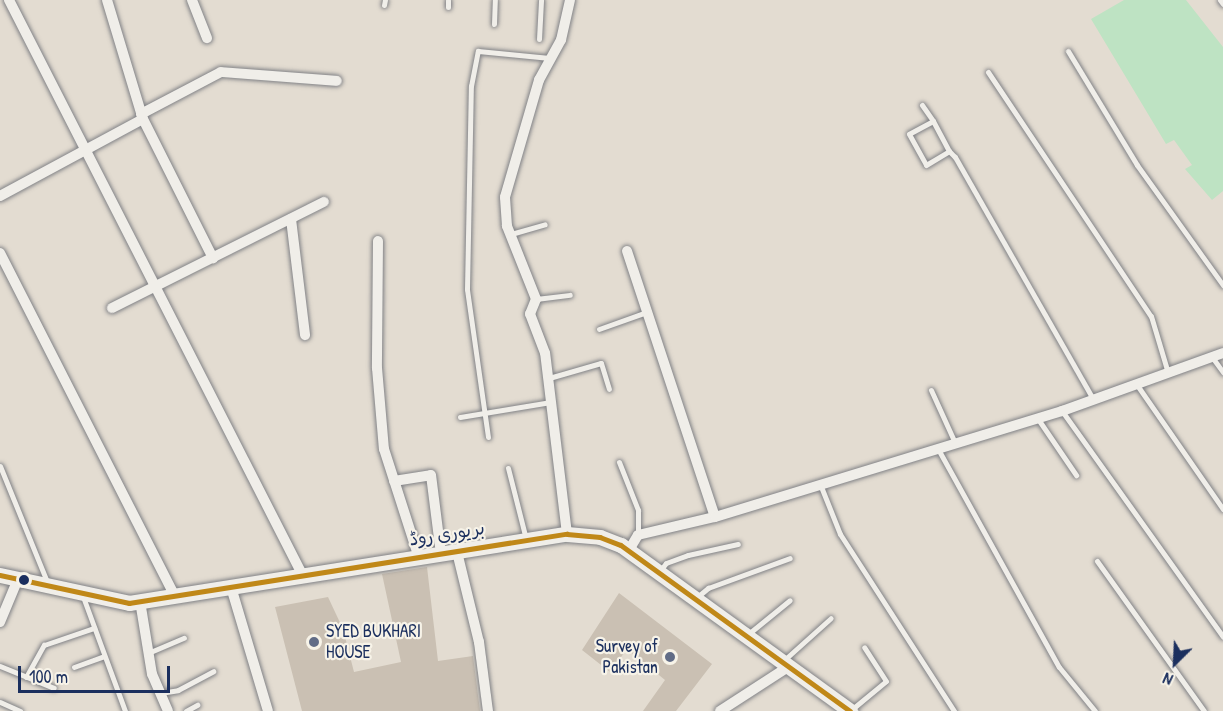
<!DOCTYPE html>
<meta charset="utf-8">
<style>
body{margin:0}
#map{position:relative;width:1223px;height:711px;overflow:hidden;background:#e3dcd1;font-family:"Patrick Hand","Playpen Sans Arabic",sans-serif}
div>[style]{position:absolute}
.green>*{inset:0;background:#bee3c3}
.building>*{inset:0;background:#cac0b3}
.roads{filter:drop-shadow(0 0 2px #818286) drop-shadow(0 0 2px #818286)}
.service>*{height:5px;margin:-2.5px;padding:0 2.5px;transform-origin:2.5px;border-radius:2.5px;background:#f0eee9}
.minor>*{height:10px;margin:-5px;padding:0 5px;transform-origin:5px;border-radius:5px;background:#f0eee9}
.secondary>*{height:15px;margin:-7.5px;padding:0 7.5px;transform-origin:7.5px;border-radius:7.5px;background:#f0eee9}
.bus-1>*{height:4.5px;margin:-2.25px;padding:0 2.25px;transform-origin:2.25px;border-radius:2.25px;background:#c08818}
.dots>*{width:16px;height:16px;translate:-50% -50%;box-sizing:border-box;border:3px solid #f7f3e8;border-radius:50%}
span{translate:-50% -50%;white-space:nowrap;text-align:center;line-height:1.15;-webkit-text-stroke:4.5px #f7f3e8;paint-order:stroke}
.street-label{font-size:18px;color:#1b2f5e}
.poi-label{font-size:18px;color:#1b2f5e}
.left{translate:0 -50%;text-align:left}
.right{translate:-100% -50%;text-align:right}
.north{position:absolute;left:1145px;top:633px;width:60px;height:60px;-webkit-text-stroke:4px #f7f3e8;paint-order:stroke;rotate:204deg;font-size:16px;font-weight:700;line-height:24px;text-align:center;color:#1b2f5e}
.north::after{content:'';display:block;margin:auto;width:21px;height:27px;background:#1b2f5e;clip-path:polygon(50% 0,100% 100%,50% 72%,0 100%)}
.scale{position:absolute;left:18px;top:666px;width:152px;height:27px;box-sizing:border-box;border:3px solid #1b2f5e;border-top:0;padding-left:8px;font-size:18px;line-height:21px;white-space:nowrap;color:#1b2f5e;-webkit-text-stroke:4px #f7f3e8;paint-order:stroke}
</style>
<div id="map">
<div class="green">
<i style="clip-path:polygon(1124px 0,1186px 0,1223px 47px,1223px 191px,1212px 200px,1185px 169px,1192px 165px,1174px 140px,1166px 144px,1091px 19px)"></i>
</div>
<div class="building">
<i style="clip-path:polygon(427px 567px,438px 661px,473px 656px,480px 711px,302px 711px,275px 607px,328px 597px,343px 629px,354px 672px,401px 662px,382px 574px)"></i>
<i style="clip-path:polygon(619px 593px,712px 664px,676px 711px,643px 711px,665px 680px,627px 649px,610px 672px,582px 650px)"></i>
</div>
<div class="roads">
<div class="service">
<i style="left:1220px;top:0;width:5px;rotate:53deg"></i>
<i style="left:384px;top:5px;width:5px;rotate:-79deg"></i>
<i style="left:448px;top:7px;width:7px;rotate:-90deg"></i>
<i style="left:494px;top:24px;width:24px;rotate:-88deg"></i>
<i style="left:539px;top:39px;width:39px;rotate:-87deg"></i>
<i style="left:1068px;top:51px;width:133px;rotate:58.8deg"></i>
<i style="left:1137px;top:165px;width:148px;rotate:54.4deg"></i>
<i style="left:988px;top:72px;width:293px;rotate:56.3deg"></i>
<i style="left:1151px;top:316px;width:59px;rotate:73.4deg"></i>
<i style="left:922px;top:105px;width:19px;rotate:55deg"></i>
<i style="left:949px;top:151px;width:34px;rotate:-118deg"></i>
<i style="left:933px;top:121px;width:27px;rotate:152deg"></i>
<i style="left:909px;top:134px;width:35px;rotate:61deg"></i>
<i style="left:926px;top:165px;width:27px;rotate:-31deg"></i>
<i style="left:949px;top:151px;width:8px;rotate:45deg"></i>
<i style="left:955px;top:157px;width:279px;rotate:60.3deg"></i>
<i style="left:511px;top:234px;width:35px;rotate:-16deg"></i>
<i style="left:536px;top:299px;width:34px;rotate:-7deg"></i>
<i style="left:599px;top:329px;width:51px;rotate:-19.5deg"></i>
<i style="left:1212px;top:357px;width:19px;rotate:54deg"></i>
<i style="left:549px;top:378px;width:54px;rotate:-16.1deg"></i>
<i style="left:601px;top:363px;width:27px;rotate:73deg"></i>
<i style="left:1137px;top:385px;width:151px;rotate:55.3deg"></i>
<i style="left:931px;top:390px;width:58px;rotate:65.6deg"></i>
<i style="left:1062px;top:411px;width:277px;rotate:54.5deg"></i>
<i style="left:460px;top:417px;width:92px;rotate:-9.4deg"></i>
<i style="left:1038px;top:419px;width:68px;rotate:55.8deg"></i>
<i style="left:488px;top:437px;width:149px;rotate:-98.1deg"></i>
<i style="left:467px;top:289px;width:203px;rotate:-88.9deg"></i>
<i style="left:471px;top:86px;width:36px;rotate:-79deg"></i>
<i style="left:478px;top:51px;width:72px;rotate:5.6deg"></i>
<i style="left:938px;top:449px;width:249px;rotate:61deg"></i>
<i style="left:1059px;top:667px;width:57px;rotate:50.7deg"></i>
<i style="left:619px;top:462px;width:52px;rotate:68.4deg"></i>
<i style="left:638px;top:510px;width:25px;rotate:90deg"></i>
<i style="left:0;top:466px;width:127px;rotate:67.9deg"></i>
<i style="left:508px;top:468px;width:73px;rotate:75.8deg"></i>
<i style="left:820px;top:484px;width:54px;rotate:68.2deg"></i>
<i style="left:840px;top:534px;width:211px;rotate:57.2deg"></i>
<i style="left:1097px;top:561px;width:184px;rotate:54.5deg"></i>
<i style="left:659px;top:572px;width:11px;rotate:-52deg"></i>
<i style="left:666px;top:563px;width:23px;rotate:-20deg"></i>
<i style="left:688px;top:555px;width:51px;rotate:-12.4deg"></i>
<i style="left:82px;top:594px;width:125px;rotate:69.8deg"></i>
<i style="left:696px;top:598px;width:16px;rotate:-40deg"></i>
<i style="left:708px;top:588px;width:87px;rotate:-20.1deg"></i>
<i style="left:747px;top:635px;width:55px;rotate:-39.1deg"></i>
<i style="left:148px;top:653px;width:39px;rotate:-23deg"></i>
<i style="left:783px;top:661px;width:64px;rotate:-41.9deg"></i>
<i style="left:0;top:666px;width:58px;rotate:22.2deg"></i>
<i style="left:74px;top:667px;width:32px;rotate:-20deg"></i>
<i style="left:26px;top:677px;width:37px;rotate:-61deg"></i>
<i style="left:44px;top:645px;width:53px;rotate:-18.8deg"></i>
<i style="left:160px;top:693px;width:18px;rotate:-9deg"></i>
<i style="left:178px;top:690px;width:40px;rotate:-28deg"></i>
<i style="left:0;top:702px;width:22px;rotate:24deg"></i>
<i style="left:851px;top:710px;width:45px;rotate:-39.6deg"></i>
<i style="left:886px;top:681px;width:40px;rotate:-122.9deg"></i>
<i style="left:186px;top:711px;width:13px;rotate:-29deg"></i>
</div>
<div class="minor">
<i style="left:9px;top:0;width:647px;rotate:62.96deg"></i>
<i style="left:107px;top:0;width:124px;rotate:73.2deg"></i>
<i style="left:143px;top:119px;width:156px;rotate:63.3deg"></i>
<i style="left:192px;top:0;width:41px;rotate:68.5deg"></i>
<i style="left:141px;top:114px;width:90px;rotate:-27.7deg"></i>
<i style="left:221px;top:72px;width:116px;rotate:4.4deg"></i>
<i style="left:0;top:196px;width:162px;rotate:-28.3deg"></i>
<i style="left:291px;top:219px;width:117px;rotate:83.1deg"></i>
<i style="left:378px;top:241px;width:127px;rotate:90.5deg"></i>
<i style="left:377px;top:368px;width:81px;rotate:85.1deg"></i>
<i style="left:384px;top:449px;width:114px;rotate:72.2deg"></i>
<i style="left:627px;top:251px;width:280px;rotate:71.7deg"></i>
<i style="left:0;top:253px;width:385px;rotate:63deg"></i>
<i style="left:112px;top:308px;width:237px;rotate:-26.6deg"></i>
<i style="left:394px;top:481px;width:37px;rotate:-9deg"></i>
<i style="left:431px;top:475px;width:80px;rotate:82.8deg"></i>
<i style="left:567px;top:534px;width:182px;rotate:-96.9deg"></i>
<i style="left:545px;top:353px;width:42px;rotate:-111deg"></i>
<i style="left:530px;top:314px;width:16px;rotate:-68deg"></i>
<i style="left:536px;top:299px;width:79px;rotate:-111.7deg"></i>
<i style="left:507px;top:226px;width:29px;rotate:-94deg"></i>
<i style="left:505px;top:197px;width:122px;rotate:-73.8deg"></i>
<i style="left:539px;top:80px;width:46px;rotate:-61.2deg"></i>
<i style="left:561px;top:40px;width:41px;rotate:-77.3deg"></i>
<i style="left:629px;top:550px;width:17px;rotate:-59deg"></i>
<i style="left:638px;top:535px;width:79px;rotate:-13.2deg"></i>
<i style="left:715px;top:517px;width:363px;rotate:-17deg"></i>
<i style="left:1062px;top:411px;width:171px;rotate:-19.8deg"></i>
<i style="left:457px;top:552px;width:93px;rotate:76.3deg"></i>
<i style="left:479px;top:642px;width:70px;rotate:82.6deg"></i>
<i style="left:231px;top:587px;width:129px;rotate:73.4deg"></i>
<i style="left:140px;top:601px;width:74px;rotate:80.7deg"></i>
<i style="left:152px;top:674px;width:40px;rotate:66.6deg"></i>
<i style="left:0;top:622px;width:47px;rotate:-67.3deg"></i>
<i style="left:720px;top:711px;width:81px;rotate:-32.9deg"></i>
</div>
<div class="secondary">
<i style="left:0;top:575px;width:132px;rotate:12.2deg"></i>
<i style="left:129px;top:603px;width:443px;rotate:-9deg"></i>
<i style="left:567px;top:534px;width:33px;rotate:5deg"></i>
<i style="left:600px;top:537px;width:22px;rotate:21deg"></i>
<i style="left:621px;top:545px;width:283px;rotate:35.9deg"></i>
</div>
</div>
<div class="bus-1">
<i style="left:0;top:575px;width:132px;rotate:12.2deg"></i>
<i style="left:129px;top:603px;width:443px;rotate:-9deg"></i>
<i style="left:567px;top:534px;width:33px;rotate:5deg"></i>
<i style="left:600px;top:537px;width:22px;rotate:21deg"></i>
<i style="left:621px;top:545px;width:283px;rotate:35.9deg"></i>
</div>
<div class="dots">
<i style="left:24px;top:580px;background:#1b2f5e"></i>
<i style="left:314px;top:642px;background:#616c86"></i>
<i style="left:670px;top:657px;background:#616c86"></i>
</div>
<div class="street-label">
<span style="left:447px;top:534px;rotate:-9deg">بریوری روڈ</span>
</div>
<div class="poi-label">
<span class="left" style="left:326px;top:642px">SYED BUKHARI<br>HOUSE</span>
<span class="right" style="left:658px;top:657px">Survey of<br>Pakistan</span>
</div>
<div class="north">N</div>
<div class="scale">100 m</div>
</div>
